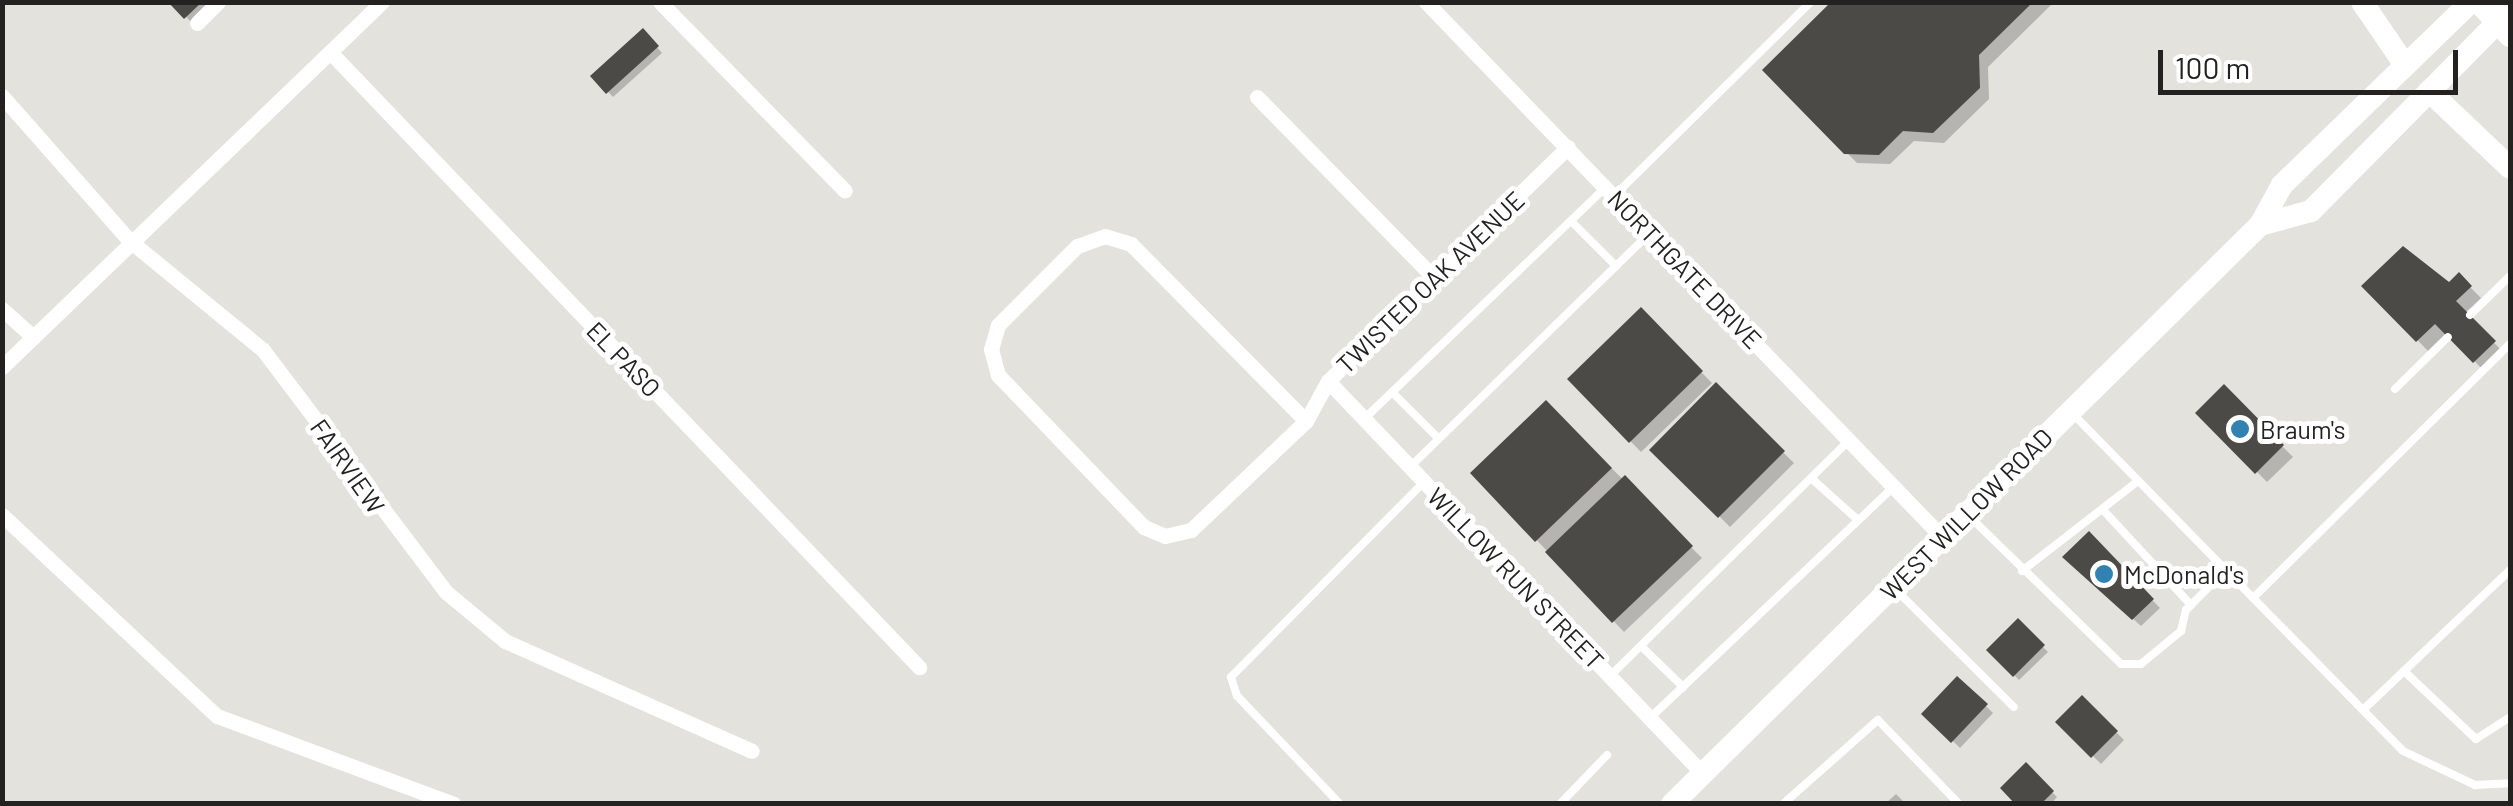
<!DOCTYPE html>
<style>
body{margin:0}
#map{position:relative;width:2513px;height:806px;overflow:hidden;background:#e4e2dd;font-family:Barlow,sans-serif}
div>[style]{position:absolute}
.shadow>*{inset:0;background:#0003}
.building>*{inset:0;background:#4c4a46}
.lane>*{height:8px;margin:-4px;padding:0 4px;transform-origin:4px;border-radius:4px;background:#fff}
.street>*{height:15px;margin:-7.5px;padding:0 7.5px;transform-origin:7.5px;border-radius:7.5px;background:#fff}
.secondary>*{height:22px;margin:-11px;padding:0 11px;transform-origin:11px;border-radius:11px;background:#fff}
.primary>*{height:25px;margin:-12.5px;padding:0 12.5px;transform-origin:12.5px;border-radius:12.5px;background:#fff}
.dots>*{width:28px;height:28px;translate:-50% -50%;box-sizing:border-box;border:5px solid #fff;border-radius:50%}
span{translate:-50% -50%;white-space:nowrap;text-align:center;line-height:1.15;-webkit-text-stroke:10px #fff;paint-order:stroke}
.street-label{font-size:25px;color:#232221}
.poi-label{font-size:25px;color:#232221}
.left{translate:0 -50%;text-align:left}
.frame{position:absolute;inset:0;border:5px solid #232221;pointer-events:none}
.scale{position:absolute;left:2158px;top:50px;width:300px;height:45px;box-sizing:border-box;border:5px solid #232221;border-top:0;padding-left:12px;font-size:30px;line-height:35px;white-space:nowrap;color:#232221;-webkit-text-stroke:8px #fff;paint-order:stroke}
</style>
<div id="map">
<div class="shadow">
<i style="clip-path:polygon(172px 2px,211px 2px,191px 22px)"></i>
<i style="clip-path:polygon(1834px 2px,2054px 2px,1988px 67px,1989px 99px,1944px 143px,1914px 141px,1890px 164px,1857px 163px,1765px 70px)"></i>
<i style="clip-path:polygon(643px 31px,662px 53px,613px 97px,593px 76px)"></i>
<i style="clip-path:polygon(2459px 276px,2481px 298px,2465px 313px,2504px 353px,2485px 372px,2447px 333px,2428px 351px,2365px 286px,2449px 285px)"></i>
<i style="clip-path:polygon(1641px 311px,1712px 383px,1641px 452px,1570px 379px)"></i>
<i style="clip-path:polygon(1716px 386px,1794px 463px,1730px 527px,1653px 450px)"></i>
<i style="clip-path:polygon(2224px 388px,2293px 457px,2267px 482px,2199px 413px)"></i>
<i style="clip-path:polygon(1546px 403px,1702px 558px,1624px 632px,1473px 473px)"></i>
<i style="clip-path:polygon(2089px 535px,2160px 608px,2141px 626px,2073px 565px)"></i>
<i style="clip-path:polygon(2018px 622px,2048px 652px,2019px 680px,1989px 650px)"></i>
<i style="clip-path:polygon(1958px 679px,1993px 713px,1960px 748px,1925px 714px)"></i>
<i style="clip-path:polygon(2082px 698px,2124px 740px,2101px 764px,2059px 722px)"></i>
<i style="clip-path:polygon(2026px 766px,2057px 797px,2051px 804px,2019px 804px)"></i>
<i style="clip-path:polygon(1896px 794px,1906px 804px,1885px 804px)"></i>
</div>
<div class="building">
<i style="clip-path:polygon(168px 2px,202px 2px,184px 19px)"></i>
<i style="clip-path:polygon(1831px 2px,2033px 2px,1979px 55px,1980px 88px,1933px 133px,1903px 131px,1879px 155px,1844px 154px,1762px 70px)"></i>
<i style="clip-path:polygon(643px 28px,659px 46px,606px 94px,590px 76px)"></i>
<i style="clip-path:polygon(2403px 246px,2449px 282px,2459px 272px,2472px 286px,2456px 301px,2496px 341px,2473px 363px,2435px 324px,2416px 342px,2361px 286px)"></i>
<i style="clip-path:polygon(1641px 307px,1703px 371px,1629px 443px,1567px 379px)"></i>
<i style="clip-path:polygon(1716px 382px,1785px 451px,1718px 518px,1649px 450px)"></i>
<i style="clip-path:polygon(2224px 384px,2284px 445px,2255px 474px,2195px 413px)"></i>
<i style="clip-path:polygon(1546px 400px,1612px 468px,1535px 542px,1470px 473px)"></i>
<i style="clip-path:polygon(1625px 475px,1693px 546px,1612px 623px,1545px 552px)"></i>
<i style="clip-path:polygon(2089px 531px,2154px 599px,2132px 620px,2062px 557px)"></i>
<i style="clip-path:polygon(2018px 618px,2045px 645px,2013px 677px,1986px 650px)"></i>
<i style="clip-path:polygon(1957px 676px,1988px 704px,1951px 743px,1921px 714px)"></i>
<i style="clip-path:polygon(2082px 695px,2118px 731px,2091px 758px,2055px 722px)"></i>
<i style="clip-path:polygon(2026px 762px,2054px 791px,2041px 804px,2015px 804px,2000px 788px)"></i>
</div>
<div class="lane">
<i style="left:1614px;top:196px;width:276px;rotate:-44.6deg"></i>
<i style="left:1571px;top:221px;width:64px;rotate:45deg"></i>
<i style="left:2470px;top:315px;width:56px;rotate:-44.3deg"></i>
<i style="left:2395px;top:389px;width:74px;rotate:-44.5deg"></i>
<i style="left:1392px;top:392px;width:66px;rotate:45deg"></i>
<i style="left:2071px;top:412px;width:474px;rotate:45.6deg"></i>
<i style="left:2403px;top:751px;width:80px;rotate:25.3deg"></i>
<i style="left:2475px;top:785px;width:35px;rotate:-3deg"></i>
<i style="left:1364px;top:419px;width:335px;rotate:-43.8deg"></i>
<i style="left:1410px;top:467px;width:335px;rotate:-44.3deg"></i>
<i style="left:1811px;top:478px;width:63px;rotate:41.8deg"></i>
<i style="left:2105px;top:512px;width:127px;rotate:47.2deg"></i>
<i style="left:1969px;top:516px;width:212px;rotate:44.2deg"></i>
<i style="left:2121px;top:664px;width:20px"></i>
<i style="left:2141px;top:664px;width:52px;rotate:-39.5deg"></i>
<i style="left:2181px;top:631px;width:22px;rotate:-77deg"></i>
<i style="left:2186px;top:610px;width:57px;rotate:-45deg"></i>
<i style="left:2022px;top:571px;width:147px;rotate:-37.8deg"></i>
<i style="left:1896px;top:590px;width:166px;rotate:44.8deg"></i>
<i style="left:2253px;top:598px;width:361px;rotate:-44.7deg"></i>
<i style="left:1641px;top:646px;width:59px;rotate:44.3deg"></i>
<i style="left:2404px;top:671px;width:99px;rotate:43.4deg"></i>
<i style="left:2476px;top:739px;width:40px;rotate:-32.9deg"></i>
<i style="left:1610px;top:676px;width:336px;rotate:-44.6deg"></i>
<i style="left:2363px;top:710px;width:203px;rotate:-43.6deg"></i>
<i style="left:1650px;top:718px;width:335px;rotate:-43.5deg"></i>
<i style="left:1340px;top:804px;width:149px;rotate:-133.6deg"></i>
<i style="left:1237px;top:696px;width:20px;rotate:-108deg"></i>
<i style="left:1231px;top:677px;width:274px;rotate:-45.3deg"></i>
<i style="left:1560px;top:804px;width:68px;rotate:-46.2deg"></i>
<i style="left:1783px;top:804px;width:127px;rotate:-41.5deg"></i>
<i style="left:1878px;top:720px;width:117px;rotate:46deg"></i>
</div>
<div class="street">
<i style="left:660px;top:2px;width:264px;rotate:45.6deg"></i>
<i style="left:1426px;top:2px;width:743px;rotate:46.04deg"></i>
<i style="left:197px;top:23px;width:30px;rotate:-45deg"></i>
<i style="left:330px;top:52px;width:852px;rotate:46.24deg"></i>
<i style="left:2px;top:96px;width:193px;rotate:48.6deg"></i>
<i style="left:130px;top:241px;width:172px;rotate:39.3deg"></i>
<i style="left:263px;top:350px;width:303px;rotate:52.9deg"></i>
<i style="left:446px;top:592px;width:77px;rotate:39.7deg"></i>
<i style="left:505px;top:641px;width:270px;rotate:24deg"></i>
<i style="left:1257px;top:97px;width:253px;rotate:45.6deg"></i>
<i style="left:2px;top:309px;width:42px;rotate:42.1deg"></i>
<i style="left:2px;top:367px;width:527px;rotate:-43.85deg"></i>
<i style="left:1328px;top:381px;width:543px;rotate:46.34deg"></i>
<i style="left:1306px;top:421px;width:249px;rotate:-134.7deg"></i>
<i style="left:1131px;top:244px;width:27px;rotate:-163deg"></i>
<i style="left:1105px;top:236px;width:30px;rotate:160deg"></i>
<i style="left:1077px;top:246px;width:112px;rotate:135deg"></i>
<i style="left:998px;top:325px;width:25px;rotate:106deg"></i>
<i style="left:991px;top:349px;width:27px;rotate:75deg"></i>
<i style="left:998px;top:375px;width:211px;rotate:46.2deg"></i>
<i style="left:1144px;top:527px;width:23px;rotate:23deg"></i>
<i style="left:1165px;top:536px;width:27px;rotate:-13deg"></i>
<i style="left:1191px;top:530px;width:158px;rotate:-43.5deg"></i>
<i style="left:1306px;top:421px;width:46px;rotate:-61.2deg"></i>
<i style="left:1328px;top:381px;width:335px;rotate:-44.3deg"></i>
<i style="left:2px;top:515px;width:294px;rotate:43.1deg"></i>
<i style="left:217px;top:716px;width:252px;rotate:20.4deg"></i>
</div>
<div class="secondary">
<i style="left:2362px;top:2px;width:76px;rotate:55.7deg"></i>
<i style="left:2429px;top:91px;width:112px;rotate:43.5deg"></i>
<i style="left:2260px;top:225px;width:53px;rotate:-15.4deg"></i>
<i style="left:2311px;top:211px;width:283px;rotate:-45.3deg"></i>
<i style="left:1672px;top:804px;width:825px;rotate:-44.56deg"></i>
<i style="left:2260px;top:225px;width:46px;rotate:-61.2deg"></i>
<i style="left:2282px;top:185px;width:263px;rotate:-44.1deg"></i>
</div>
<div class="primary">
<i style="left:2480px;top:2px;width:44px;rotate:46.8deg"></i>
</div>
<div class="dots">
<i style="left:2240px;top:429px;background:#3182b3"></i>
<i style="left:2104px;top:574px;background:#3182b3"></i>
</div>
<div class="street-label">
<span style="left:1685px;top:269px;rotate:46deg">NORTHGATE DRIVE</span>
<span style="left:1430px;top:282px;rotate:-44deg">TWISTED OAK AVENUE</span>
<span style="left:624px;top:359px;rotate:46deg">EL PASO</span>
<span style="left:348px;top:466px;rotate:55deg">FAIRVIEW</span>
<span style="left:1966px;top:514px;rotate:-45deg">WEST WILLOW ROAD</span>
<span style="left:1516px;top:578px;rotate:46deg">WILLOW RUN STREET</span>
</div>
<div class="poi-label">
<span class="left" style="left:2260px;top:429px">Braum's</span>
<span class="left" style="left:2124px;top:574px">McDonald's</span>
</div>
<div class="frame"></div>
<div class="scale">100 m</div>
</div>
